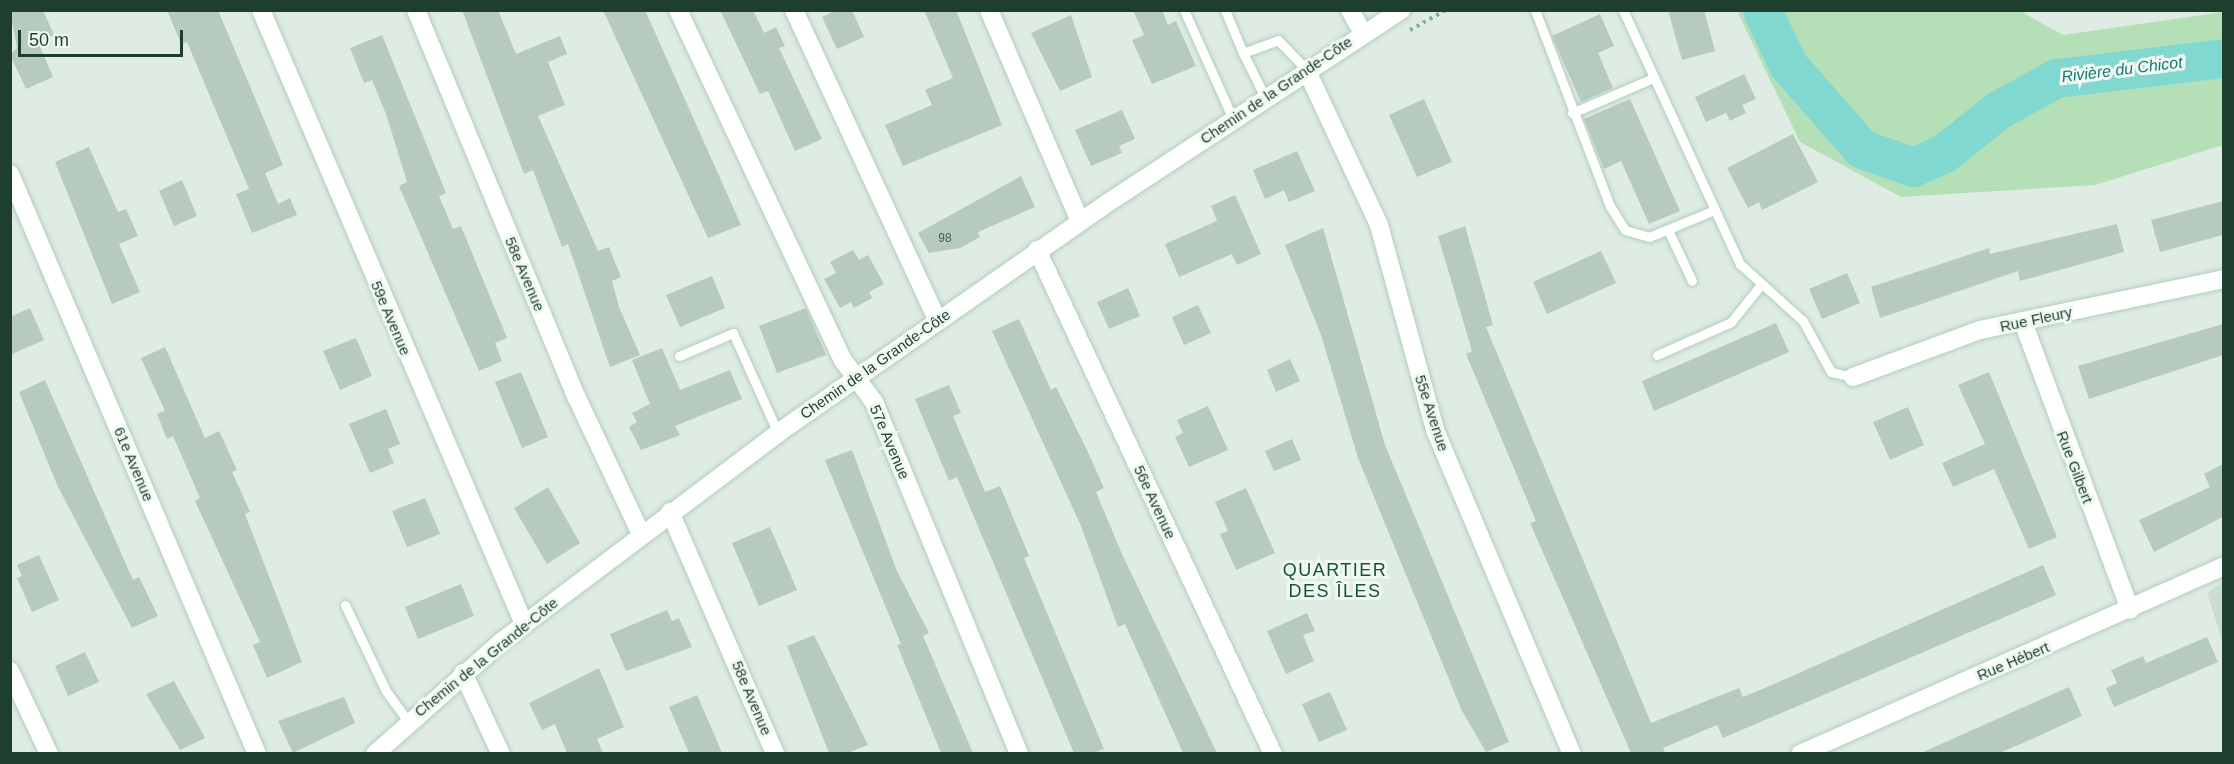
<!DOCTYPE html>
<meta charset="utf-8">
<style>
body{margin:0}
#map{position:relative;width:2234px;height:764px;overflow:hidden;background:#dfece3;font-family:Helvetica,sans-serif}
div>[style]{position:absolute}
.built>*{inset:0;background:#cddcd2}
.green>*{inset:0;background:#b5e0b7}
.river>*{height:39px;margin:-19.5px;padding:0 19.5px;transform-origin:19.5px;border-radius:19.5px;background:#80d8d0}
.building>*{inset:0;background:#b7cabe}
.path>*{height:4px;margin-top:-2px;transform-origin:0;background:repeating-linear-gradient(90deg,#7cb395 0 3px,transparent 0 7.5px)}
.roads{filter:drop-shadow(0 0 2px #b1cdbc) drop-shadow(0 0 2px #b1cdbc)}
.service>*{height:9px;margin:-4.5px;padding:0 4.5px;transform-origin:4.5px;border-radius:4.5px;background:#fff}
.minor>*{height:18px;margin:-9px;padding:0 9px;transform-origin:9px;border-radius:9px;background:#fff}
.secondary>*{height:18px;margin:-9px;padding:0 9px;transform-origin:9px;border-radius:9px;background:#fff}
span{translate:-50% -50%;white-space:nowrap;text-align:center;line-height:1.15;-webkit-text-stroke:6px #f0f8f2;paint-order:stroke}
.number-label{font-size:12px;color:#446152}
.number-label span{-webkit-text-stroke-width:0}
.street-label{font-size:15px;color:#1e3e2e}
.water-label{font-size:16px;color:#127a73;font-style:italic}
.quarter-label{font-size:18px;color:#185236;letter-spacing:1.5px}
.frame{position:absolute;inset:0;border:12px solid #1e3e2e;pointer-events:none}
.scale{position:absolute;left:18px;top:30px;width:165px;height:27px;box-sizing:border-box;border:3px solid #1e3e2e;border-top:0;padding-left:8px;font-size:18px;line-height:21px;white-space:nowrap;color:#1e3e2e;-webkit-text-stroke:4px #f0f8f2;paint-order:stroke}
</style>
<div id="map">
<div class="built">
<i style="clip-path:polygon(2223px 582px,2223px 643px,2207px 593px)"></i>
</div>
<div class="green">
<i style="clip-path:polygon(1737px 11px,2020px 11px,2063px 35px,2223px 12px,2223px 145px,2095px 185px,1901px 197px,1800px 142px)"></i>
</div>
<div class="river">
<i style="left:1762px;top:10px;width:61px;rotate:64.7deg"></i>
<i style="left:1788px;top:65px;width:112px;rotate:48.6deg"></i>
<i style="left:1862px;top:149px;width:54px;rotate:19.4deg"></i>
<i style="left:1913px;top:167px;width:34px;rotate:-24deg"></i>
<i style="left:1944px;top:153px;width:69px;rotate:-38.5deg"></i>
<i style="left:1998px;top:110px;width:66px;rotate:-28.9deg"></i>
<i style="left:2056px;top:78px;width:169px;rotate:-6.8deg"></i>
</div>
<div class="building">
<i style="clip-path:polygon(10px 10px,43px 10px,54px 35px,38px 42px,53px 77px,26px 89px,10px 55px,17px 48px)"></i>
<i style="clip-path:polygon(167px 10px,218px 10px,283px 165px,265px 173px,278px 204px,290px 198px,297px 215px,252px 233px,236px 194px,249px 189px,187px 42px,181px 44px)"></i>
<i style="clip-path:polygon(462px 10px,498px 10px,516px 54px,560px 36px,567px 54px,548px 62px,565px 105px,538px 116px,598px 251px,609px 247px,621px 277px,612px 281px,619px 307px,640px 355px,610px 367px,568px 244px,562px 247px,533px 170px,524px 174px)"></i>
<i style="clip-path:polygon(603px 10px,645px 10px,741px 225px,708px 238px)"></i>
<i style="clip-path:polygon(720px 10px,753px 10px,764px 33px,776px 27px,785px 46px,779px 48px,822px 139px,795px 151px,768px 91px,760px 94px)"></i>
<i style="clip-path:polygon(836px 10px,852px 10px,864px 37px,837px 49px,822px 17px)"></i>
<i style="clip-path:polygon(924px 10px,956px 10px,1002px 125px,903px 166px,885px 125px,932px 105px,925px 90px,953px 78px)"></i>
<i style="clip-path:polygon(1133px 10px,1162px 10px,1168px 25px,1176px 21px,1196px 66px,1152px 84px,1132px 40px,1144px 35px)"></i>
<i style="clip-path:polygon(1668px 10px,1704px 10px,1715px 51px,1682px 60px)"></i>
<i style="clip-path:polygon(1600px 14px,1614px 46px,1598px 53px,1613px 88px,1581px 102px,1552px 36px)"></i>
<i style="clip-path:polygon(1071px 15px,1092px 77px,1060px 91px,1031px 33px)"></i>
<i style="clip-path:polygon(382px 35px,446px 193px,439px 196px,453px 229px,461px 226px,507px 338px,495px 343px,502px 361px,479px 371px,399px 186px,407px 182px,386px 114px,372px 80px,364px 83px,350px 48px)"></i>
<i style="clip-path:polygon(1744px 74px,1756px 99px,1742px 105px,1746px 113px,1730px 121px,1726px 113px,1706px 122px,1695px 97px)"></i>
<i style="clip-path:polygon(1424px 99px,1452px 162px,1417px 177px,1389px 115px)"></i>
<i style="clip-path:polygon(1630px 99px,1680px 211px,1649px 224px,1621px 161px,1604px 169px,1584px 119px)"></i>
<i style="clip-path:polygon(1122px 110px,1135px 139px,1119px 146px,1122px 153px,1091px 166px,1075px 130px)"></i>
<i style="clip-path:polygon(1793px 134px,1818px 182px,1762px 210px,1759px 202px,1748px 208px,1727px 168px)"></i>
<i style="clip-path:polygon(89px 147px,118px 212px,126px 209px,138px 236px,119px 244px,140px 292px,112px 304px,55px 162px)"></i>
<i style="clip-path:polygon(1297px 151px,1315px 191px,1289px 202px,1284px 190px,1265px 199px,1253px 170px)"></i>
<i style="clip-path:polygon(1021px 176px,1035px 207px,978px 232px,980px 237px,960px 248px,929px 253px,918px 233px)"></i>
<i style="clip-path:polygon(182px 180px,197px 216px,174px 226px,159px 191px)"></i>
<i style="clip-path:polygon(1235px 195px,1261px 254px,1237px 265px,1232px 254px,1179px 277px,1165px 244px,1217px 221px,1211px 206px)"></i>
<i style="clip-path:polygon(2223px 201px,2223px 235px,2160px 252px,2151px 220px)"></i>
<i style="clip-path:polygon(2117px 224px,2124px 252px,2020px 281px,2018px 271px,1880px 318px,1871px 287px,1989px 248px,1990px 254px)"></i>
<i style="clip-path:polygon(1465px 226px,1493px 325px,1486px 327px,1651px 723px,1739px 688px,1743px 697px,1765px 688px,2043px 565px,2056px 595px,1723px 738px,1717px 725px,1663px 748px,1665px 753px,1631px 753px,1530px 523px,1536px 521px,1466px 354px,1472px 351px,1438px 236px)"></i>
<i style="clip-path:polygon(1323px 228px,1385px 445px,1509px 742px,1486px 752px,1462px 711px,1358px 458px,1321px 335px,1285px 245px)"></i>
<i style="clip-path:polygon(853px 250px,859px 260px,868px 255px,884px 284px,869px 292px,872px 298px,854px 308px,851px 302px,840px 308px,824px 279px,836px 273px,830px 262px)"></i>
<i style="clip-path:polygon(1601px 251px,1616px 283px,1547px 314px,1533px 282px)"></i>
<i style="clip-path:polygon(1847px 273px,1860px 303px,1822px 319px,1809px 289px)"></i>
<i style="clip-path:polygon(712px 276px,725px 308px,680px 327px,666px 295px)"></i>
<i style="clip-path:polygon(1128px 288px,1140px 316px,1109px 329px,1097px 302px)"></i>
<i style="clip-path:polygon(1198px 305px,1211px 333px,1184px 345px,1172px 317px)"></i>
<i style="clip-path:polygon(30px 308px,44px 340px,10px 355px,10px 317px)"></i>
<i style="clip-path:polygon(806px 308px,826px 355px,777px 373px,759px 326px)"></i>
<i style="clip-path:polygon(1019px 319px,1051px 390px,1056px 387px,1087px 450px,1104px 488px,1096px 492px,1122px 554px,1217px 753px,1183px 753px,1125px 624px,1118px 627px,1081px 526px,992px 331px)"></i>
<i style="clip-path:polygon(1776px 323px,1789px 352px,1654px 411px,1642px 381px)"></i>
<i style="clip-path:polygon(2223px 324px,2223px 355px,2089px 399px,2078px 366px)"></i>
<i style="clip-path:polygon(356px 338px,372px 376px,340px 390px,323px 351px)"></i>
<i style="clip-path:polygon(165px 347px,205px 438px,219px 431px,237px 470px,232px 472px,250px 512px,245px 514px,302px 662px,267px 678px,253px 645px,260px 642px,195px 501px,200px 498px,173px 436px,167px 439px,157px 414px,165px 411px,141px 358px)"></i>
<i style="clip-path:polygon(662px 348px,680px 390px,730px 370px,742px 399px,675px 426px,680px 435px,641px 450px,629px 427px,637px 422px,632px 413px,650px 404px,632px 360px)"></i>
<i style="clip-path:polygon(1290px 359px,1300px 381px,1276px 392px,1267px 370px)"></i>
<i style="clip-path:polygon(521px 372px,548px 437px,522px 448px,495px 382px)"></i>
<i style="clip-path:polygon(1989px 372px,2057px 537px,2029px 549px,1994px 469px,1953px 487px,1942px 463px,1985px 444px,1958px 385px)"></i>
<i style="clip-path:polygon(45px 380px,133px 580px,139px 577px,158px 616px,132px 628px,58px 487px,19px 392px)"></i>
<i style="clip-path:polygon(949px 385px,961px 413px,953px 416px,985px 492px,1000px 486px,1029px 556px,1024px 558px,1104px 749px,1093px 753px,1074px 753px,957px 477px,949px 481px,915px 399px)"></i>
<i style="clip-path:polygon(1208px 406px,1228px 450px,1189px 467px,1175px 437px,1183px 433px,1177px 420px)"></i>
<i style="clip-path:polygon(1908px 407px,1924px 445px,1890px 460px,1873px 422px)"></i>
<i style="clip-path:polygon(386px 409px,400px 444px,388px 449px,394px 463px,370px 473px,349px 424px)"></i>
<i style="clip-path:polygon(1292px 439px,1301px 460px,1274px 471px,1265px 451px)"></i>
<i style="clip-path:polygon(852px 450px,897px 571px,929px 633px,923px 636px,973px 753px,941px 753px,897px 645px,901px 644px,825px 460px)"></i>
<i style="clip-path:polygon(2223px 464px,2223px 517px,2154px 552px,2139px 520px,2210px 487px,2204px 474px)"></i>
<i style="clip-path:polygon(548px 487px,580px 543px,547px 564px,514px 508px)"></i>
<i style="clip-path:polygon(1246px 488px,1275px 553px,1236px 570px,1220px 534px,1228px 531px,1215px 502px)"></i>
<i style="clip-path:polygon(425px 498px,440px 534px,407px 547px,392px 511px)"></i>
<i style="clip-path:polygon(770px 527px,797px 590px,759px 606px,732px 543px)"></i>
<i style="clip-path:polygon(39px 555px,59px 600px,32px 612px,17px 578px,22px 576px,17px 565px)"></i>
<i style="clip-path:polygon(461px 584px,474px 616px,418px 639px,405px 607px)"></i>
<i style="clip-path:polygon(667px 610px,672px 621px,679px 618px,692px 647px,626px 671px,610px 634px)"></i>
<i style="clip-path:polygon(1307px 613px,1315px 631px,1303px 635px,1314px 661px,1286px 674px,1267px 631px)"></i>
<i style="clip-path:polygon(814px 635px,868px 745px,847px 753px,829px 753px,787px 646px)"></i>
<i style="clip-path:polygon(2207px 637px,2218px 662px,2114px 707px,2106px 688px,2117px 683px,2111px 670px,2143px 656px,2146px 663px)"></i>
<i style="clip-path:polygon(85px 652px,99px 682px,68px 696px,55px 666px)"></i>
<i style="clip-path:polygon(599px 668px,624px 727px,597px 739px,603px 753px,567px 753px,555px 724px,542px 730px,529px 703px)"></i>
<i style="clip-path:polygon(174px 681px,205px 738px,180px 750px,146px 694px)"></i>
<i style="clip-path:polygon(2069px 687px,2082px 716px,2023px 743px,1999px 753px,1921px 753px)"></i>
<i style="clip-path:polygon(1330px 692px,1347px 730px,1319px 742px,1302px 704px)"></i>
<i style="clip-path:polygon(697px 695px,714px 734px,722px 753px,689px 753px,669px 707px)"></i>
<i style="clip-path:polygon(344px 697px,355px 723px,293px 753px,278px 721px)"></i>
</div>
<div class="path">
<i style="left:1410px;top:30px;width:41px;rotate:-29.1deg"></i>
</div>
<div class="roads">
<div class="service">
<i style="left:1184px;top:10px;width:120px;rotate:65.8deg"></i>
<i style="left:1225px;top:10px;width:47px;rotate:67.3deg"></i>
<i style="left:1535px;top:10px;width:210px;rotate:69.1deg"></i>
<i style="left:1610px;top:206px;width:28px;rotate:58deg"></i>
<i style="left:1625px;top:230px;width:25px;rotate:16deg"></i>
<i style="left:1649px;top:237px;width:68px;rotate:-22.4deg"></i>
<i style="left:1623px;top:10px;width:280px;rotate:65.3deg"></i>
<i style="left:1740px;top:264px;width:85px;rotate:42.1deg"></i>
<i style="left:1803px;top:321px;width:58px;rotate:61.2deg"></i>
<i style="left:1831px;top:372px;width:23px;rotate:13deg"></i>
<i style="left:1265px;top:97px;width:49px;rotate:-116.6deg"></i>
<i style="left:1243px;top:53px;width:37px;rotate:-20deg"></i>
<i style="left:1278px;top:40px;width:40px;rotate:46deg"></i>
<i style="left:1572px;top:113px;width:88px;rotate:-23.4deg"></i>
<i style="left:1668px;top:230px;width:56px;rotate:64.8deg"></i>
<i style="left:1657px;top:355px;width:81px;rotate:-24deg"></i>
<i style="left:1731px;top:322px;width:45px;rotate:-51.3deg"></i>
<i style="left:679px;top:356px;width:59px;rotate:-23.1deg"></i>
<i style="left:733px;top:333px;width:110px;rotate:65.8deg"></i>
<i style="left:345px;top:605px;width:95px;rotate:64.5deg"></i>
<i style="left:386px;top:691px;width:37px;rotate:54deg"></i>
</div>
<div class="minor">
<i style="left:261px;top:10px;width:668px;rotate:66.81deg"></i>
<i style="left:416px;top:10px;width:420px;rotate:67.5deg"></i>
<i style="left:577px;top:398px;width:150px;rotate:64.8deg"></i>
<i style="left:678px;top:10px;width:387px;rotate:64.8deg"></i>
<i style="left:843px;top:360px;width:52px;rotate:53.6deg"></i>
<i style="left:874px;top:402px;width:381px;rotate:67.6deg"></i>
<i style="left:794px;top:10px;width:341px;rotate:65.2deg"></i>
<i style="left:989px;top:10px;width:230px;rotate:66.7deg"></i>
<i style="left:1350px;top:10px;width:25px;rotate:61deg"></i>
<i style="left:1306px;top:69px;width:172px;rotate:64.9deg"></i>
<i style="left:1379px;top:225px;width:213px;rotate:74.7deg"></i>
<i style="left:1435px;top:430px;width:352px;rotate:67.1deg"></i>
<i style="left:10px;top:174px;width:630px;rotate:66.93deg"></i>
<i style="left:1037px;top:250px;width:557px;rotate:64.91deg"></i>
<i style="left:2023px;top:322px;width:307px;rotate:69.6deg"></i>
<i style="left:1853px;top:377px;width:135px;rotate:-20.3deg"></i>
<i style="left:1980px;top:330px;width:249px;rotate:-11.8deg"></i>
<i style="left:670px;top:512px;width:264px;rotate:66.5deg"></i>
<i style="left:10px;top:671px;width:92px;rotate:64.8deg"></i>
<i style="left:463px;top:673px;width:89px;rotate:64.9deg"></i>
<i style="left:1800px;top:754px;width:464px;rotate:-23.9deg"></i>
</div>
<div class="secondary">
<i style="left:375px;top:754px;width:169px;rotate:-41.6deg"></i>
<i style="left:501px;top:642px;width:347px;rotate:-37deg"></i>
<i style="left:778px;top:433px;width:400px;rotate:-34.9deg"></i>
<i style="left:1106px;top:204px;width:353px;rotate:-33.3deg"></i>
</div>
</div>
<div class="number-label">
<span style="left:945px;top:239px">98</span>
</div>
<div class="street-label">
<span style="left:1276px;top:90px;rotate:-34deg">Chemin de la Grande-Côte</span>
<span style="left:525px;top:274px;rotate:67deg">58e Avenue</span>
<span style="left:391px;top:318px;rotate:67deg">59e Avenue</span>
<span style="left:2036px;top:319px;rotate:-12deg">Rue Fleury</span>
<span style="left:875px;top:364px;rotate:-35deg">Chemin de la Grande-Côte</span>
<span style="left:1432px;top:413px;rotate:72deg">55e Avenue</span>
<span style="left:890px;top:442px;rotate:67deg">57e Avenue</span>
<span style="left:134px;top:464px;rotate:67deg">61e Avenue</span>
<span style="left:2075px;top:467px;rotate:69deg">Rue Gilbert</span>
<span style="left:1155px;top:502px;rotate:65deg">56e Avenue</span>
<span style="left:486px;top:657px;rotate:-39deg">Chemin de la Grande-Côte</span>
<span style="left:2013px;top:661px;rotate:-23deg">Rue Hébert</span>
<span style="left:752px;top:698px;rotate:67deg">58e Avenue</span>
</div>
<div class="water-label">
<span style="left:2122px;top:70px;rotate:-7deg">Rivière du Chicot</span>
</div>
<div class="quarter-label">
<span style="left:1335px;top:581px">QUARTIER<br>DES ÎLES</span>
</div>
<div class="frame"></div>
<div class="scale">50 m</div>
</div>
